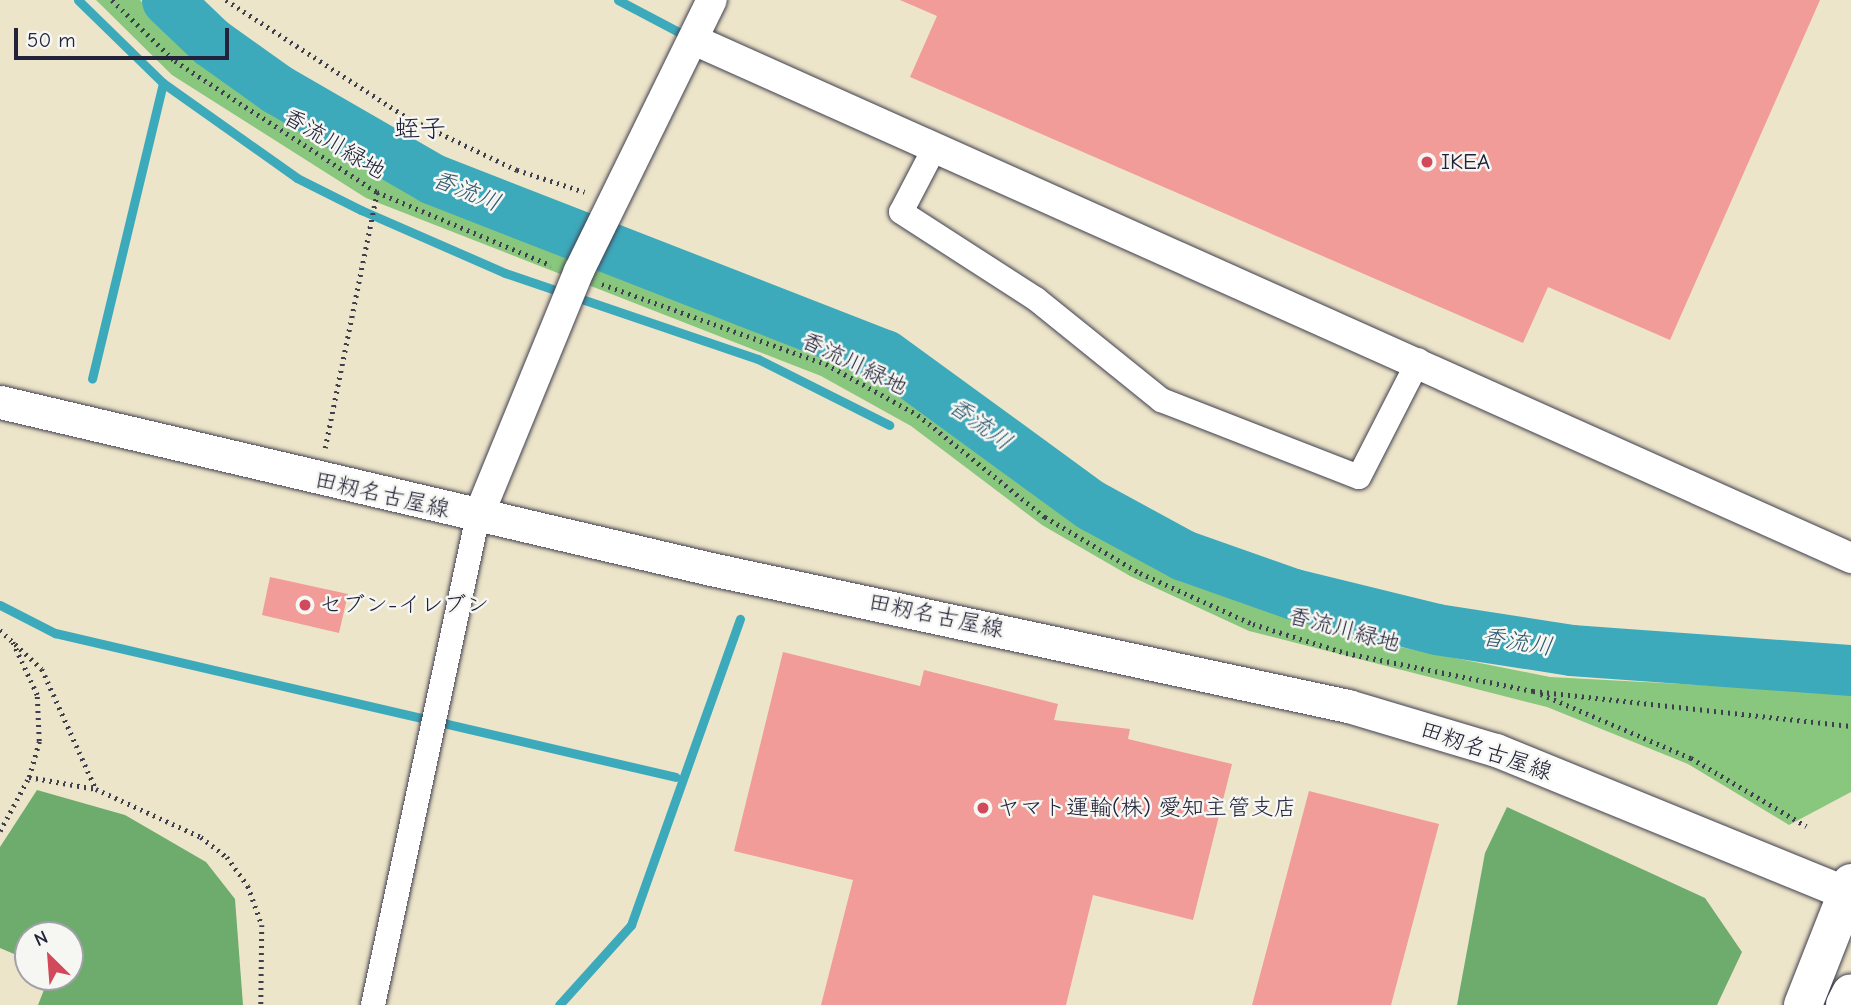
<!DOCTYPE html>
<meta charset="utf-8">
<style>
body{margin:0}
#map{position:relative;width:1851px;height:1005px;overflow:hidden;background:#ede5c9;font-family:"Comic Neue","Klee One",sans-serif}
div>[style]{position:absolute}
.green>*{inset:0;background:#89c77e}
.forest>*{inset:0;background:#6eac6d}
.stream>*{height:9px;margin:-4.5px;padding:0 4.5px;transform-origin:4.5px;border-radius:4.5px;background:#3daabc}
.river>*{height:51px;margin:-25.5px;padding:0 25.5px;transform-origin:25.5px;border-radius:25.5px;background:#3daabc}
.building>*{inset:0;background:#f19c98}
.path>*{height:4.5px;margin-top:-2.25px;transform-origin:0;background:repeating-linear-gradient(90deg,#403f50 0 2px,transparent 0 7px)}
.roads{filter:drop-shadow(0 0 2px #403f50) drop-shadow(0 0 2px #403f50)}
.minor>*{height:24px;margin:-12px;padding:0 12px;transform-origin:12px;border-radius:12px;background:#fff}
.tertiary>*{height:30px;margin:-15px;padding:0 15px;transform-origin:15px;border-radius:15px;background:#fff}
.secondary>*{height:33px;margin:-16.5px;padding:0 16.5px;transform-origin:16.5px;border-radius:16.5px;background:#fff}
.primary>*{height:38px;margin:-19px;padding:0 19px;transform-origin:19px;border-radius:19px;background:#fff}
.dots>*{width:19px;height:19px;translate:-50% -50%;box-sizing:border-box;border:4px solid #f6f6f2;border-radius:50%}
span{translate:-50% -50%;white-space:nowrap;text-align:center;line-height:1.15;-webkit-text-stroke:5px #f6f6f2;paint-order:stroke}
.street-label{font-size:23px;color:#22223b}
.poi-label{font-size:23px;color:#22223b}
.left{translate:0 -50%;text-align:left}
.water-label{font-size:24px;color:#2d586f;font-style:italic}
.quarter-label{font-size:26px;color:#22223b}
.north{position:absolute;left:14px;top:921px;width:70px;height:70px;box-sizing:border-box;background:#f6f6f2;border:2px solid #a1a1a9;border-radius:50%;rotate:335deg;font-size:19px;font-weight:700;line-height:28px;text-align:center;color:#22223b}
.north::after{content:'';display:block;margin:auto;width:24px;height:32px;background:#d1495b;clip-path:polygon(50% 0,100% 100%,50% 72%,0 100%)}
.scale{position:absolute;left:14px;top:28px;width:215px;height:32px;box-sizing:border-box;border:4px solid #22223b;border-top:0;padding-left:9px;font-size:21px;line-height:24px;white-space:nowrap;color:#22223b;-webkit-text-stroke:5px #f6f6f2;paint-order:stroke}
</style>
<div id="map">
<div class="green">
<i style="clip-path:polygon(96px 0,140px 0,192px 53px,392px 179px,831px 351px,928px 404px,1140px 556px,1260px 605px,1355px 638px,1550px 677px,1851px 693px,1851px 792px,1789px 825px,1688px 764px,1547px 707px,1249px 631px,1130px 576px,1042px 525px,911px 426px,821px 376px,366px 198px,172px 75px)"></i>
</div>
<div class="forest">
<i style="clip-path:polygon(37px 790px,125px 815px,206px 862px,235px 899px,243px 1005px,38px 1005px,49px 977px,70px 977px,70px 935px,28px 935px,28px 960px,0 948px,0 847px)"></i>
<i style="clip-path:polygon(1507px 807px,1705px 898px,1742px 952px,1717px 1005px,1457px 1005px,1485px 853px)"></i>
</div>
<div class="stream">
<i style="left:78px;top:0;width:119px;rotate:44.3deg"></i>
<i style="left:163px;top:83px;width:304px;rotate:103.5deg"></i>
<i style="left:618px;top:0;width:81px;rotate:27.8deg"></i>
<i style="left:163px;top:83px;width:164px;rotate:35.3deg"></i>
<i style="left:297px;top:178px;width:72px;rotate:26.6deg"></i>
<i style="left:361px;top:210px;width:157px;rotate:23.6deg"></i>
<i style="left:505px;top:273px;width:267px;rotate:18.8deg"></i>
<i style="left:758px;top:359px;width:147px;rotate:26.7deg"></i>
<i style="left:0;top:605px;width:62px;rotate:27deg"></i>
<i style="left:55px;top:633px;width:637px;rotate:13.06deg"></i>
<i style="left:559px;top:1005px;width:108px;rotate:-48deg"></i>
<i style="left:631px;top:925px;width:325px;rotate:-70.4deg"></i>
</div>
<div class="river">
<i style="left:167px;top:0;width:61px;rotate:43.7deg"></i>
<i style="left:211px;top:42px;width:81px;rotate:35.5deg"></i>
<i style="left:277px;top:89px;width:180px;rotate:30deg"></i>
<i style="left:433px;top:179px;width:485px;rotate:21.3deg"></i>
<i style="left:885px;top:355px;width:255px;rotate:36.1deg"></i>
<i style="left:1091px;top:505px;width:105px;rotate:28.5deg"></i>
<i style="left:1183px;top:555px;width:118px;rotate:19.4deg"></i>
<i style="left:1294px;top:594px;width:146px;rotate:13.8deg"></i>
<i style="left:1436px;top:629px;width:137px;rotate:8.8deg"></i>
<i style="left:1571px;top:650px;width:281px;rotate:4.1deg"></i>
</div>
<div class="building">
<i style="clip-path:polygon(900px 0,1820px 0,1670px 340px,1548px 287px,1523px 343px,910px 77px,937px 16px)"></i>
<i style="clip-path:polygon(270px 577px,348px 594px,339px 633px,262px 615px)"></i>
<i style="clip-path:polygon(783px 652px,920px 686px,924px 670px,1058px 704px,1054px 720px,1130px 729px,1128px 739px,1232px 764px,1193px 920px,1093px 895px,1066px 1005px,821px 1005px,853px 880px,734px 851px)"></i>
<i style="clip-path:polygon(1309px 791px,1439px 824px,1391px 1005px,1252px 1005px)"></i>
</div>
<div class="path">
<i style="left:112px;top:0;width:88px;rotate:44.1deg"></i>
<i style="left:175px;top:61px;width:241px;rotate:33deg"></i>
<i style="left:377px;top:192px;width:189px;rotate:22.8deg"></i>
<i style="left:226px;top:0;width:217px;rotate:33deg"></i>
<i style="left:408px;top:118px;width:121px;rotate:25.5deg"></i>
<i style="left:517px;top:170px;width:71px;rotate:17.9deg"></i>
<i style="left:602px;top:284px;width:238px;rotate:19.7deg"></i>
<i style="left:826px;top:364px;width:105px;rotate:29deg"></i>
<i style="left:918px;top:415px;width:163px;rotate:38.8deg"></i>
<i style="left:1045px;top:517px;width:110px;rotate:30.5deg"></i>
<i style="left:1140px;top:573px;width:124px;rotate:24.3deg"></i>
<i style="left:1253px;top:624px;width:97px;rotate:17.3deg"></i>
<i style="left:1346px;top:653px;width:191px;rotate:11.5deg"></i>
<i style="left:1533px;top:691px;width:320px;rotate:6.3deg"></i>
<i style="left:325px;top:448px;width:261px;rotate:-78.5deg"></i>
<i style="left:0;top:630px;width:57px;rotate:42.9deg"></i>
<i style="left:42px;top:669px;width:132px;rotate:65.8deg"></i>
<i style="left:96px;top:789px;width:115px;rotate:24.6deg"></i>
<i style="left:201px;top:837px;width:33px;rotate:38deg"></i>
<i style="left:227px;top:857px;width:36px;rotate:54deg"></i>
<i style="left:248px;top:886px;width:41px;rotate:70.3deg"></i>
<i style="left:262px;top:925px;width:80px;rotate:90.7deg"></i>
<i style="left:1541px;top:694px;width:163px;rotate:23.1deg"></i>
<i style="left:1691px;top:758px;width:134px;rotate:30.6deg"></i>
<i style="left:29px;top:777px;width:68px;rotate:10.2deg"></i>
<i style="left:0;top:831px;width:61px;rotate:-61.8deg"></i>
<i style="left:29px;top:777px;width:37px;rotate:-74deg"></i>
<i style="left:39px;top:741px;width:46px;rotate:-92.5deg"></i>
<i style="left:37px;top:695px;width:60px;rotate:-114.8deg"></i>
</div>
<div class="roads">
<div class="minor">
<i style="left:935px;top:147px;width:73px;rotate:117.6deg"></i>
<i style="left:901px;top:212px;width:161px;rotate:32.8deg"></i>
<i style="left:1036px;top:299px;width:161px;rotate:38.9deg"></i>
<i style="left:1161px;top:400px;width:212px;rotate:21.3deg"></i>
<i style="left:1359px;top:477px;width:131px;rotate:-62.9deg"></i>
<i style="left:373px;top:1005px;width:499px;rotate:-77.9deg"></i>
</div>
<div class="tertiary">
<i style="left:694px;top:40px;width:1268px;rotate:24.12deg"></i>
<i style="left:478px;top:517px;width:266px;rotate:-67.7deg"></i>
<i style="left:579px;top:271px;width:302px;rotate:-63.9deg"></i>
</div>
<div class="secondary">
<i style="left:0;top:402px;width:730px;rotate:13.22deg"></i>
<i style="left:711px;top:569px;width:652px;rotate:12.14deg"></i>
<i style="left:1348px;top:706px;width:154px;rotate:16.6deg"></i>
<i style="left:1496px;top:750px;width:383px;rotate:22.2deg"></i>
</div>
<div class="primary">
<i style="left:1803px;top:1005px;width:131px;rotate:-68.5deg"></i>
<i style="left:1845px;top:1005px;width:13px;rotate:-63deg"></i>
</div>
</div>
<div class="dots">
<i style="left:1427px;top:162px;background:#d1495b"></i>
<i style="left:305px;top:605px;background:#d1495b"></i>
<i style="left:983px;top:808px;background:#d1495b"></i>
</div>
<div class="street-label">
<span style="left:334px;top:144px;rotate:31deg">香流川緑地</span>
<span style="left:854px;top:364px;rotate:26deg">香流川緑地</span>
<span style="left:382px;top:495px;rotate:13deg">田籾名古屋線</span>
<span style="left:936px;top:616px;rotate:12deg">田籾名古屋線</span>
<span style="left:1344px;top:630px;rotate:15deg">香流川緑地</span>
<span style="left:1486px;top:751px;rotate:19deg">田籾名古屋線</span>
</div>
<div class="poi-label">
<span class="left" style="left:1441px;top:162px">IKEA</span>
<span class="left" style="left:319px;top:605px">セブン-イレブン</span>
<span class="left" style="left:997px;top:808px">ヤマト運輸(株) 愛知主管支店</span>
</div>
<div class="water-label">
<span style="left:466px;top:191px;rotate:22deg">香流川</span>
<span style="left:980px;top:424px;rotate:36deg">香流川</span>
<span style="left:1517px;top:642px;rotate:9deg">香流川</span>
</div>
<div class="quarter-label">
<span style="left:420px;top:130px">蛭子</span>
</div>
<div class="north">N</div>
<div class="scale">50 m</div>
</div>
